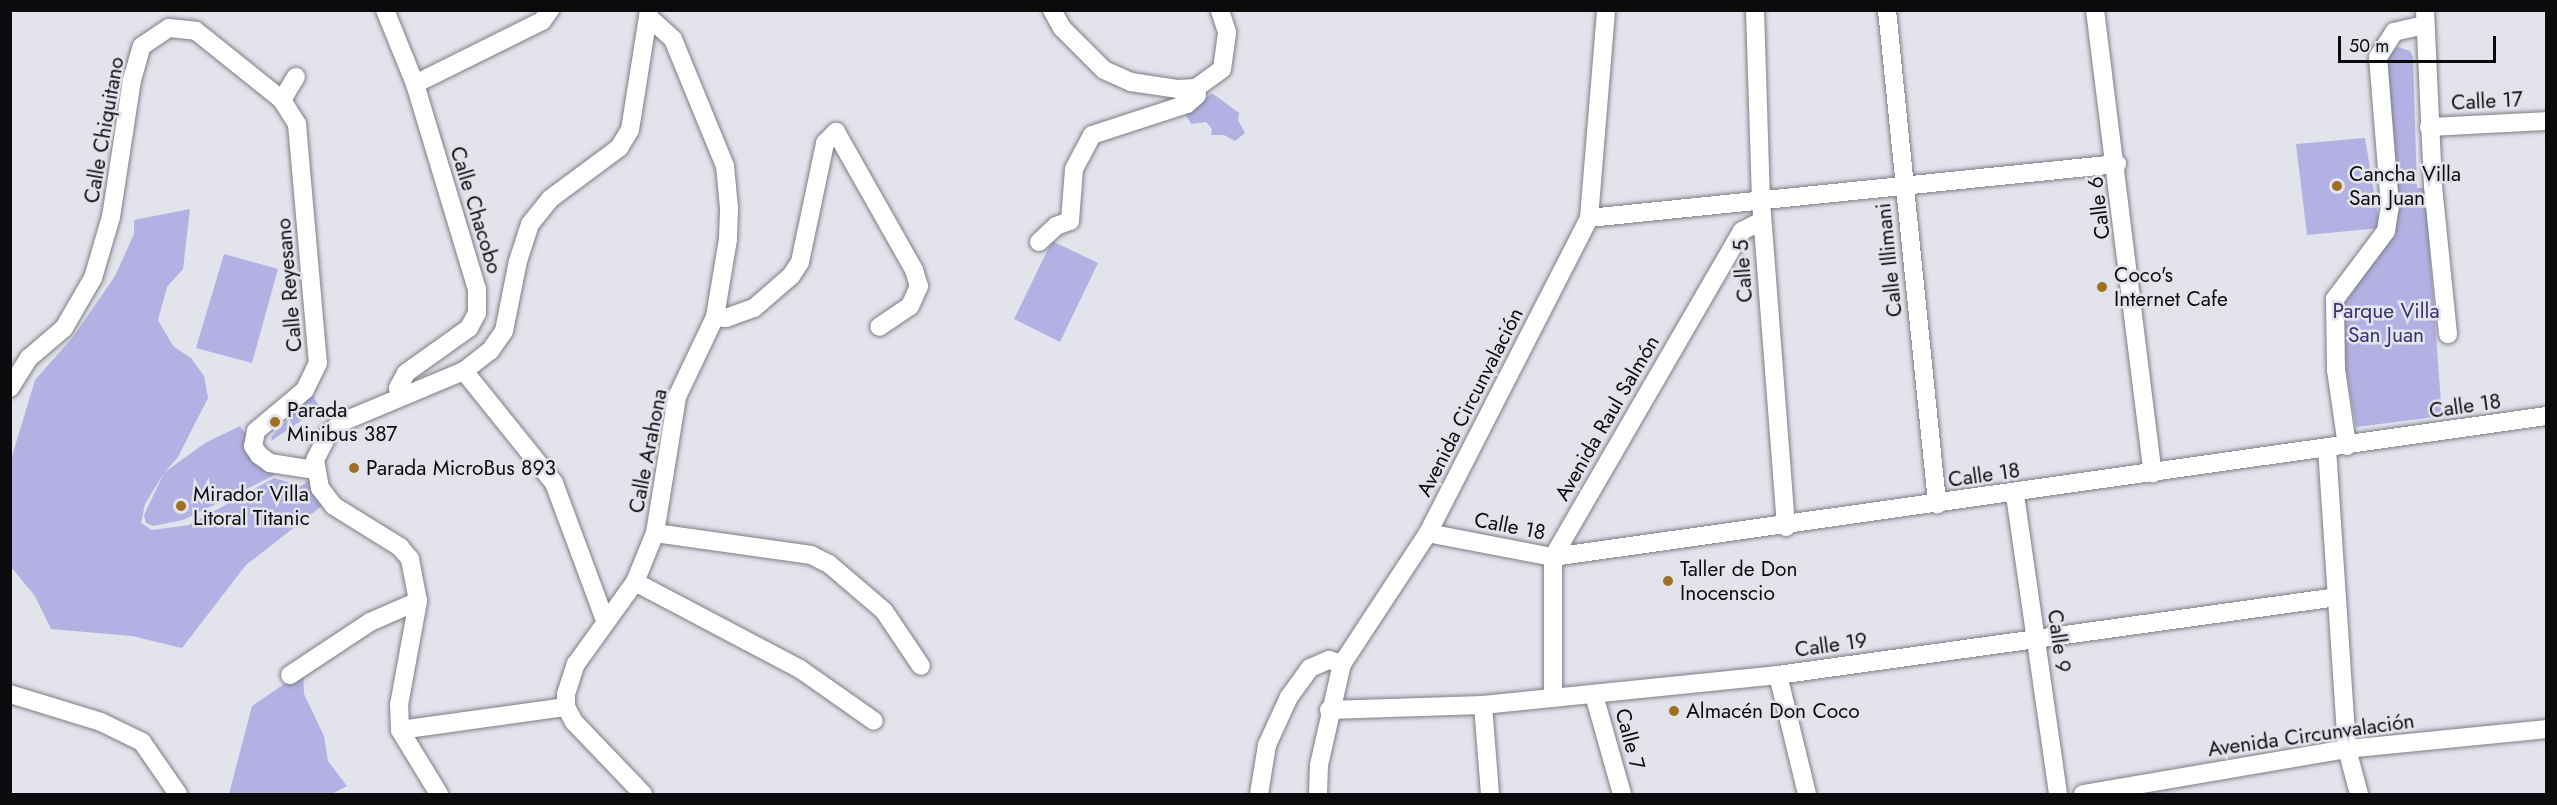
<!DOCTYPE html>
<meta charset="utf-8">
<style>
body{margin:0}
#map{position:relative;width:2557px;height:805px;overflow:hidden;background:#e3e3ec;font-family:Jost,sans-serif}
div>[style]{position:absolute}
.green>*{inset:0;background:#b3b1e3}
.roads{filter:drop-shadow(0 0 2px #7d7d85) drop-shadow(0 0 2px #7d7d85)}
.street>*{height:18px;margin:-9px;padding:0 9px;transform-origin:9px;border-radius:9px;background:#fff}
.dots>*{width:16px;height:16px;translate:-50% -50%;box-sizing:border-box;border:3px solid #e3e3ec;border-radius:50%}
span{translate:-50% -50%;white-space:nowrap;text-align:center;line-height:1.15;-webkit-text-stroke:5px #e3e3ec;paint-order:stroke}
.street-label{font-size:21px;color:#0b0b0e}
.poi-label{font-size:21px;color:#0b0b0e}
.left{translate:0 -50%;text-align:left}
.park-label{font-size:21px;color:#3a3171}
.frame{position:absolute;inset:0;border:12px solid #0b0b0e;pointer-events:none}
.scale{position:absolute;left:2338px;top:36px;width:158px;height:27px;box-sizing:border-box;border:3px solid #0b0b0e;border-top:0;padding-left:8px;font-size:18px;line-height:21px;white-space:nowrap;color:#0b0b0e;-webkit-text-stroke:4px #e3e3ec;paint-order:stroke}
</style>
<div id="map">
<div class="green">
<i style="clip-path:polygon(2398px 47px,2410px 51px,2413px 57px,2417px 188px,2425px 188px,2442px 416px,2356px 427px,2337px 314px,2387px 241px,2389px 60px,2390px 52px)"></i>
<i style="clip-path:polygon(1212px 93px,1239px 113px,1238px 120px,1245px 133px,1235px 141px,1224px 135px,1211px 135px,1212px 129px,1206px 122px,1191px 124px,1186px 115px)"></i>
<i style="clip-path:polygon(2365px 138px,2380px 228px,2307px 235px,2296px 144px)"></i>
<i style="clip-path:polygon(190px 209px,183px 269px,167px 287px,158px 320px,173px 346px,191px 358px,204px 376px,208px 398px,178px 457px,165px 472px,205px 443px,240px 426px,275px 475px,183px 520px,153px 526px,146px 523px,144px 515px,164px 473px,145px 504px,141px 523px,152px 530px,189px 525px,274px 478px,301px 486px,312px 478px,336px 495px,246px 565px,182px 648px,132px 636px,51px 629px,35px 596px,11px 567px,10px 463px,35px 380px,73px 337px,115px 276px,134px 234px,134px 220px)"></i>
<i style="clip-path:polygon(1052px 241px,1098px 263px,1060px 342px,1014px 319px)"></i>
<i style="clip-path:polygon(224px 254px,278px 269px,252px 363px,196px 348px)"></i>
<i style="clip-path:polygon(312px 394px,320px 408px,271px 441px,272px 436px)"></i>
<i style="clip-path:polygon(303px 671px,304px 694px,324px 736px,328px 761px,347px 786px,332px 794px,229px 794px,252px 706px)"></i>
</div>
<div class="roads">
<div class="street">
<i style="left:385px;top:10px;width:80px;rotate:67.9deg"></i>
<i style="left:415px;top:84px;width:214px;rotate:73.2deg"></i>
<i style="left:477px;top:289px;width:24px;rotate:90deg"></i>
<i style="left:477px;top:313px;width:17px;rotate:118deg"></i>
<i style="left:469px;top:328px;width:77px;rotate:144.5deg"></i>
<i style="left:406px;top:373px;width:17px;rotate:118deg"></i>
<i style="left:398px;top:388px;width:7px;rotate:74deg"></i>
<i style="left:1052px;top:10px;width:21px;rotate:61deg"></i>
<i style="left:1062px;top:28px;width:59px;rotate:45deg"></i>
<i style="left:1104px;top:70px;width:30px;rotate:24deg"></i>
<i style="left:1131px;top:82px;width:48px;rotate:8.5deg"></i>
<i style="left:1178px;top:89px;width:18px;rotate:-3deg"></i>
<i style="left:1196px;top:88px;width:32px;rotate:-36deg"></i>
<i style="left:1222px;top:69px;width:37px;rotate:-82deg"></i>
<i style="left:1227px;top:32px;width:23px;rotate:-108deg"></i>
<i style="left:1755px;top:10px;width:191px;rotate:88.2deg"></i>
<i style="left:1761px;top:201px;width:327px;rotate:85.6deg"></i>
<i style="left:1887px;top:10px;width:497px;rotate:84.2deg"></i>
<i style="left:2095px;top:10px;width:467px;rotate:82.9deg"></i>
<i style="left:2425px;top:10px;width:176px;rotate:87.4deg"></i>
<i style="left:2433px;top:186px;width:149px;rotate:84.2deg"></i>
<i style="left:415px;top:84px;width:142px;rotate:-26.4deg"></i>
<i style="left:542px;top:21px;width:14px;rotate:-54deg"></i>
<i style="left:282px;top:100px;width:27px;rotate:-59deg"></i>
<i style="left:2429px;top:127px;width:117px;rotate:-2.9deg"></i>
<i style="left:1589px;top:218px;width:531px;rotate:-5.84deg"></i>
<i style="left:1039px;top:242px;width:23px;rotate:-43deg"></i>
<i style="left:1056px;top:226px;width:15px;rotate:-20deg"></i>
<i style="left:1070px;top:221px;width:52px;rotate:-85.6deg"></i>
<i style="left:1074px;top:169px;width:38px;rotate:-62deg"></i>
<i style="left:1092px;top:135px;width:100px;rotate:-18.1deg"></i>
<i style="left:1187px;top:104px;width:13px;rotate:-42deg"></i>
<i style="left:1197px;top:95px;width:7px;rotate:-98deg"></i>
<i style="left:715px;top:317px;width:11px;rotate:5deg"></i>
<i style="left:726px;top:318px;width:30px;rotate:-20deg"></i>
<i style="left:754px;top:308px;width:49px;rotate:-40.9deg"></i>
<i style="left:791px;top:276px;width:17px;rotate:-57deg"></i>
<i style="left:800px;top:262px;width:122px;rotate:-78.1deg"></i>
<i style="left:825px;top:143px;width:16px;rotate:-45deg"></i>
<i style="left:836px;top:132px;width:159px;rotate:60.5deg"></i>
<i style="left:914px;top:270px;width:17px;rotate:73deg"></i>
<i style="left:919px;top:286px;width:22px;rotate:114deg"></i>
<i style="left:910px;top:306px;width:37px;rotate:146deg"></i>
<i style="left:464px;top:371px;width:144px;rotate:51.2deg"></i>
<i style="left:554px;top:483px;width:146px;rotate:69.6deg"></i>
<i style="left:10px;top:388px;width:36px;rotate:-58deg"></i>
<i style="left:29px;top:358px;width:46px;rotate:-40.6deg"></i>
<i style="left:64px;top:328px;width:58px;rotate:-59.9deg"></i>
<i style="left:93px;top:278px;width:64px;rotate:-73.6deg"></i>
<i style="left:111px;top:217px;width:139px;rotate:-81.3deg"></i>
<i style="left:132px;top:80px;width:35px;rotate:-74deg"></i>
<i style="left:142px;top:46px;width:32px;rotate:-34deg"></i>
<i style="left:169px;top:28px;width:27px;rotate:6deg"></i>
<i style="left:196px;top:31px;width:110px;rotate:38.7deg"></i>
<i style="left:282px;top:100px;width:28px;rotate:58deg"></i>
<i style="left:297px;top:124px;width:240px;rotate:85deg"></i>
<i style="left:318px;top:363px;width:30px;rotate:116deg"></i>
<i style="left:305px;top:390px;width:64px;rotate:140.1deg"></i>
<i style="left:256px;top:431px;width:15px;rotate:101deg"></i>
<i style="left:253px;top:446px;width:11px;rotate:56deg"></i>
<i style="left:259px;top:455px;width:14px;rotate:36deg"></i>
<i style="left:270px;top:463px;width:46px;rotate:8.8deg"></i>
<i style="left:2347px;top:446px;width:77px;rotate:-98.2deg"></i>
<i style="left:2336px;top:370px;width:71px;rotate:-90.8deg"></i>
<i style="left:2335px;top:299px;width:85px;rotate:-53.1deg"></i>
<i style="left:2386px;top:231px;width:25px;rotate:-81deg"></i>
<i style="left:2390px;top:206px;width:149px;rotate:-94.6deg"></i>
<i style="left:2378px;top:57px;width:30px;rotate:-57deg"></i>
<i style="left:2394px;top:32px;width:32px;rotate:-13deg"></i>
<i style="left:2327px;top:448px;width:302px;rotate:86.2deg"></i>
<i style="left:2347px;top:749px;width:47px;rotate:75.1deg"></i>
<i style="left:2015px;top:495px;width:302px;rotate:81.8deg"></i>
<i style="left:655px;top:533px;width:158px;rotate:8deg"></i>
<i style="left:811px;top:555px;width:20px;rotate:27deg"></i>
<i style="left:829px;top:564px;width:72px;rotate:40.5deg"></i>
<i style="left:884px;top:611px;width:66px;rotate:56.1deg"></i>
<i style="left:1428px;top:533px;width:127px;rotate:10.9deg"></i>
<i style="left:1553px;top:557px;width:1003px;rotate:-8.08deg"></i>
<i style="left:635px;top:582px;width:187px;rotate:27.8deg"></i>
<i style="left:800px;top:669px;width:90px;rotate:35.1deg"></i>
<i style="left:290px;top:675px;width:96px;rotate:-33.5deg"></i>
<i style="left:370px;top:622px;width:52px;rotate:-23.6deg"></i>
<i style="left:1778px;top:675px;width:122px;rotate:76.3deg"></i>
<i style="left:10px;top:694px;width:95px;rotate:17.1deg"></i>
<i style="left:101px;top:722px;width:46px;rotate:26deg"></i>
<i style="left:142px;top:742px;width:63px;rotate:55.3deg"></i>
<i style="left:1594px;top:695px;width:103px;rotate:74.2deg"></i>
<i style="left:1553px;top:698px;width:141px;rotate:-90deg"></i>
<i style="left:1553px;top:557px;width:377px;rotate:-59.9deg"></i>
<i style="left:1742px;top:231px;width:22px;rotate:-27deg"></i>
<i style="left:1483px;top:705px;width:89px;rotate:85.5deg"></i>
<i style="left:1329px;top:710px;width:154px;rotate:-1.9deg"></i>
<i style="left:1483px;top:705px;width:297px;rotate:-5.8deg"></i>
<i style="left:1778px;top:675px;width:564px;rotate:-7.94deg"></i>
<i style="left:400px;top:730px;width:168px;rotate:-7.9deg"></i>
<i style="left:439px;top:794px;width:75px;rotate:-121.4deg"></i>
<i style="left:400px;top:730px;width:25px;rotate:-92deg"></i>
<i style="left:399px;top:705px;width:106px;rotate:-79.6deg"></i>
<i style="left:418px;top:601px;width:43px;rotate:-100.8deg"></i>
<i style="left:410px;top:559px;width:16px;rotate:-130deg"></i>
<i style="left:400px;top:547px;width:78px;rotate:-148.2deg"></i>
<i style="left:334px;top:506px;width:23px;rotate:-128deg"></i>
<i style="left:320px;top:488px;width:28px;rotate:-100deg"></i>
<i style="left:315px;top:460px;width:30px;rotate:-63deg"></i>
<i style="left:329px;top:433px;width:17px;rotate:-40deg"></i>
<i style="left:342px;top:422px;width:132px;rotate:-22.7deg"></i>
<i style="left:464px;top:371px;width:33px;rotate:-38deg"></i>
<i style="left:490px;top:351px;width:24px;rotate:-55deg"></i>
<i style="left:504px;top:331px;width:71px;rotate:-78.7deg"></i>
<i style="left:518px;top:261px;width:39px;rotate:-72deg"></i>
<i style="left:530px;top:224px;width:32px;rotate:-51deg"></i>
<i style="left:550px;top:199px;width:86px;rotate:-36.5deg"></i>
<i style="left:619px;top:148px;width:21px;rotate:-59deg"></i>
<i style="left:630px;top:130px;width:121px;rotate:-81deg"></i>
<i style="left:643px;top:794px;width:100px;rotate:-133.8deg"></i>
<i style="left:574px;top:722px;width:17px;rotate:-118deg"></i>
<i style="left:566px;top:707px;width:13px;rotate:-90deg"></i>
<i style="left:566px;top:694px;width:32px;rotate:-72deg"></i>
<i style="left:576px;top:664px;width:101px;rotate:-54.3deg"></i>
<i style="left:635px;top:582px;width:53px;rotate:-67.8deg"></i>
<i style="left:655px;top:533px;width:138px;rotate:-80.8deg"></i>
<i style="left:677px;top:397px;width:89px;rotate:-64.6deg"></i>
<i style="left:715px;top:317px;width:79px;rotate:-80.5deg"></i>
<i style="left:728px;top:239px;width:31px;rotate:-88deg"></i>
<i style="left:729px;top:208px;width:42px;rotate:-95.4deg"></i>
<i style="left:725px;top:166px;width:137px;rotate:-112.3deg"></i>
<i style="left:673px;top:39px;width:31px;rotate:-138deg"></i>
<i style="left:1259px;top:794px;width:50px;rotate:-80.7deg"></i>
<i style="left:1267px;top:745px;width:53px;rotate:-65.4deg"></i>
<i style="left:1289px;top:697px;width:36px;rotate:-54deg"></i>
<i style="left:1310px;top:668px;width:21px;rotate:-23deg"></i>
<i style="left:1329px;top:660px;width:14px;rotate:17deg"></i>
<i style="left:1318px;top:794px;width:29px;rotate:-88deg"></i>
<i style="left:1319px;top:765px;width:104px;rotate:-77.2deg"></i>
<i style="left:1342px;top:664px;width:157px;rotate:-56.7deg"></i>
<i style="left:1428px;top:533px;width:354px;rotate:-62.9deg"></i>
<i style="left:1589px;top:218px;width:209px;rotate:-85.3deg"></i>
<i style="left:2083px;top:794px;width:268px;rotate:-9.7deg"></i>
<i style="left:2347px;top:749px;width:200px;rotate:-5.7deg"></i>
</div>
</div>
<div class="dots">
<i style="left:2337px;top:186px;background:#9f7022"></i>
<i style="left:2102px;top:287px;background:#9f7022"></i>
<i style="left:275px;top:422px;background:#9f7022"></i>
<i style="left:354px;top:468px;background:#9f7022"></i>
<i style="left:181px;top:506px;background:#9f7022"></i>
<i style="left:1668px;top:581px;background:#9f7022"></i>
<i style="left:1674px;top:711px;background:#9f7022"></i>
</div>
<div class="street-label">
<span style="left:2487px;top:101px;rotate:-3deg">Calle 17</span>
<span style="left:104px;top:130px;rotate:-80deg">Calle Chiquitano</span>
<span style="left:2099px;top:208px;rotate:-97deg">Calle 6</span>
<span style="left:476px;top:210px;rotate:73deg">Calle Chacobo</span>
<span style="left:1889px;top:260px;rotate:-96deg">Calle Illimani</span>
<span style="left:1743px;top:271px;rotate:-94deg">Calle 5</span>
<span style="left:289px;top:285px;rotate:-95deg">Calle Reyesano</span>
<span style="left:1470px;top:402px;rotate:-63deg">Avenida Circunvalación</span>
<span style="left:2465px;top:406px;rotate:-8deg">Calle 18</span>
<span style="left:1607px;top:418px;rotate:-60deg">Avenida Raul Salmón</span>
<span style="left:648px;top:451px;rotate:-79deg">Calle Arahona</span>
<span style="left:1984px;top:475px;rotate:-8deg">Calle 18</span>
<span style="left:1510px;top:526px;rotate:11deg">Calle 18</span>
<span style="left:2059px;top:641px;rotate:82deg">Calle 9</span>
<span style="left:1831px;top:645px;rotate:-8deg">Calle 19</span>
<span style="left:2311px;top:735px;rotate:-8deg">Avenida Circunvalación</span>
<span style="left:1630px;top:739px;rotate:75deg">Calle 7</span>
</div>
<div class="poi-label">
<span class="left" style="left:2349px;top:186px">Cancha Villa<br>San Juan</span>
<span class="left" style="left:2114px;top:287px">Coco's<br>Internet Cafe</span>
<span class="left" style="left:287px;top:422px">Parada<br>Minibus 387</span>
<span class="left" style="left:366px;top:468px">Parada MicroBus 893</span>
<span class="left" style="left:193px;top:506px">Mirador Villa<br>Litoral Titanic</span>
<span class="left" style="left:1680px;top:581px">Taller de Don<br>Inocenscio</span>
<span class="left" style="left:1686px;top:711px">Almacén Don Coco</span>
</div>
<div class="park-label">
<span style="left:2386px;top:323px">Parque Villa<br>San Juan</span>
</div>
<div class="frame"></div>
<div class="scale">50 m</div>
</div>
